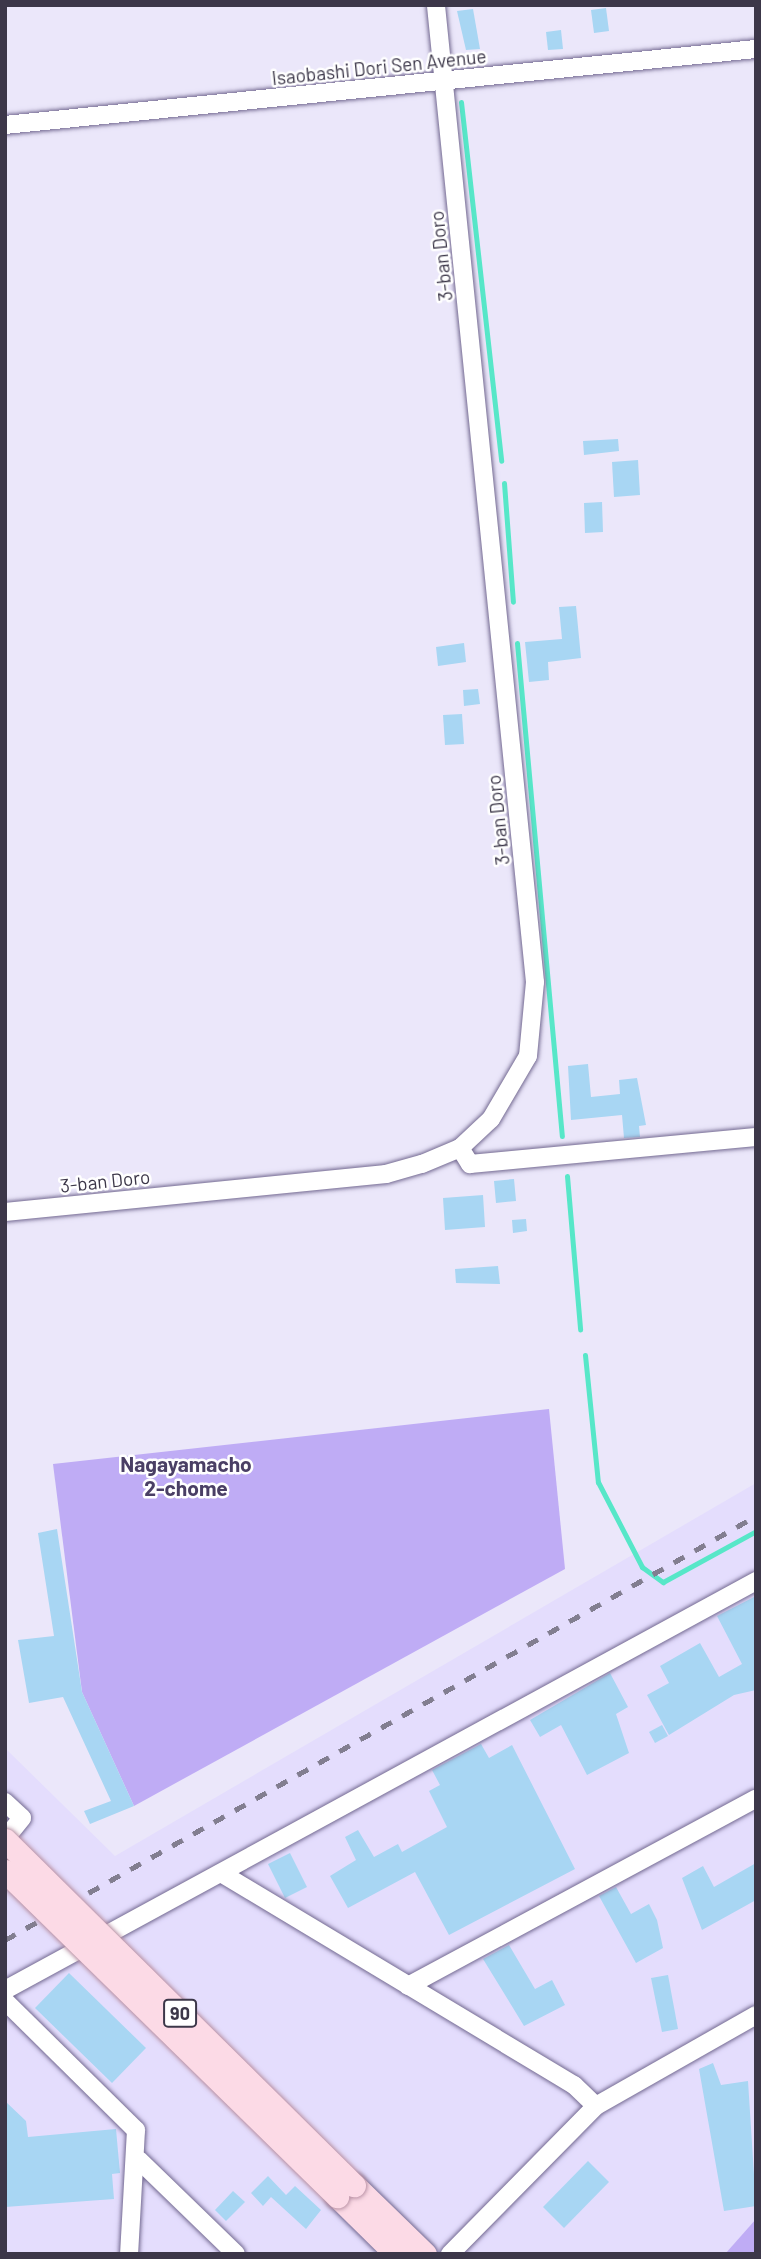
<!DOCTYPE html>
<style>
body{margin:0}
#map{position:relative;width:761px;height:2259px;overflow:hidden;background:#ebe7fa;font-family:Barlow,sans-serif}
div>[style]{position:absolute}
.built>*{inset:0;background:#e4ddfd}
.green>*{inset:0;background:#bfacf5}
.stream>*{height:5px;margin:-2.5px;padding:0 2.5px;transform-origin:2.5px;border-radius:2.5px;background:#57e7c8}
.building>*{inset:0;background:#a8d6f3}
.roads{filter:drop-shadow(0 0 2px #736991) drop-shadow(0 0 2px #736991)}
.minor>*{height:18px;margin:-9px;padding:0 9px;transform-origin:9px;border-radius:9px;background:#fff}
.major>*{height:23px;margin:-11.5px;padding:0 11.5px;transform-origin:11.5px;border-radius:11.5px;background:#fcdae6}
.rail>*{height:5px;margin-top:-2.5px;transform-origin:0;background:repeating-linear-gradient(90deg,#827e90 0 12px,transparent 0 24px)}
.bridges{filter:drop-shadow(0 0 2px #b891a4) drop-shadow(0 0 2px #b891a4)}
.major-bridge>*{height:23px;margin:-11.5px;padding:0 11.5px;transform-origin:11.5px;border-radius:11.5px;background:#fcdae6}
span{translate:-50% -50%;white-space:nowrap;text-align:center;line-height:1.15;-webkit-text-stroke:5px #fff;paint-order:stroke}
.shield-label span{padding:2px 5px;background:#fff;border:2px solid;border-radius:5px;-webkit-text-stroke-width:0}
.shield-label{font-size:18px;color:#3c3749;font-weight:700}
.street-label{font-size:19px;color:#3c3749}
.neighbourhood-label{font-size:21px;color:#4a3f65;font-weight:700}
.frame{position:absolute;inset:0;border:7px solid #3c3749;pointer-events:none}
</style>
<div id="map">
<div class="built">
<i style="clip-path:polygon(756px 1483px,756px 2219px,725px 2254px,5px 2254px,5px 1748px,115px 1856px)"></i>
</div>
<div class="green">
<i style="clip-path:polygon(549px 1409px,565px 1569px,134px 1806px,82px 1692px,53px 1464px)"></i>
<i style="clip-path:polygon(756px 2219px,756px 2254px,725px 2254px)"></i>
</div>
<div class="stream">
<i style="left:461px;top:102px;width:361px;rotate:83.6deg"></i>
<i style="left:504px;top:483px;width:119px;rotate:85.7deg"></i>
<i style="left:517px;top:643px;width:495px;rotate:84.8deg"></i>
<i style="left:567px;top:1176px;width:154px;rotate:85.1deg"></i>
<i style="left:585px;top:1355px;width:128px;rotate:84.2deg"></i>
<i style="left:598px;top:1482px;width:96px;rotate:62.6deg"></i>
<i style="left:642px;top:1567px;width:26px;rotate:36deg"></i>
<i style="left:663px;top:1582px;width:106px;rotate:-28.7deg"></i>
</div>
<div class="building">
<i style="clip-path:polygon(606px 8px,609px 31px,594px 33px,591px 10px)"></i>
<i style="clip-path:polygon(473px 9px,480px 49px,466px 50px,457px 11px)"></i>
<i style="clip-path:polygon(561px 30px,563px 49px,548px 50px,546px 32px)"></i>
<i style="clip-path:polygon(618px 439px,619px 451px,584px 455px,583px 441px)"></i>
<i style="clip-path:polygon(638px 460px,640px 495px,614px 497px,612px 462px)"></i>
<i style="clip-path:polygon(602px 502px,603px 532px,585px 533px,584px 503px)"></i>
<i style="clip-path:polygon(576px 606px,581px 658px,548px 662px,549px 680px,529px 682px,525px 642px,562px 639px,559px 607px)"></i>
<i style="clip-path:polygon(464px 643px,466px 662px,438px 666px,436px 647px)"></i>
<i style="clip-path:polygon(478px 689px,480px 704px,464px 706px,463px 690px)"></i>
<i style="clip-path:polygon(462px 714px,464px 744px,445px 745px,443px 715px)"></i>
<i style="clip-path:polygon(588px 1064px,591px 1097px,620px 1094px,619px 1080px,637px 1078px,646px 1125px,639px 1126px,640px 1137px,624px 1138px,622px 1115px,571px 1120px,568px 1066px)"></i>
<i style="clip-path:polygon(514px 1179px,516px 1201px,496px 1203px,494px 1181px)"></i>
<i style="clip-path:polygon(483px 1195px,485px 1227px,445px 1230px,443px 1198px)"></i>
<i style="clip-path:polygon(526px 1219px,527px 1231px,513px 1233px,512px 1220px)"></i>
<i style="clip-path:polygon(498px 1266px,500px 1284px,456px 1283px,455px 1269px)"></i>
<i style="clip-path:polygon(57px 1529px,82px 1692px,134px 1806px,90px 1824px,84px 1811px,111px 1801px,63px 1697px,29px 1703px,18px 1640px,54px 1636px,38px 1533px)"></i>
<i style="clip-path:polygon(756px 1596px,756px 1690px,734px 1695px,669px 1735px,647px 1695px,669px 1683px,660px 1666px,700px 1643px,719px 1677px,742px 1664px,717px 1616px)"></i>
<i style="clip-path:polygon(610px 1673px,628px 1707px,616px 1714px,629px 1753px,587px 1775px,561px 1725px,540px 1737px,530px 1720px)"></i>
<i style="clip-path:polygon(662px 1725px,668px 1736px,655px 1743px,649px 1732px)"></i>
<i style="clip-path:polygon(481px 1744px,489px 1758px,512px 1745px,575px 1869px,449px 1935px,415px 1872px,348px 1908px,330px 1876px,356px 1860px,345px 1837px,358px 1830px,374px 1857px,398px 1844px,402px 1852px,447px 1827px,429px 1791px,440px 1785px,432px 1770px)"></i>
<i style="clip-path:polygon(290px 1853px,307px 1887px,285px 1898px,268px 1864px)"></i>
<i style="clip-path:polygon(756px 1863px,756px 1900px,702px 1930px,682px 1878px,703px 1866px,714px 1887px)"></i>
<i style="clip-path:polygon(616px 1887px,631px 1914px,649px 1904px,657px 1920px,663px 1948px,636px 1963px,599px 1896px)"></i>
<i style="clip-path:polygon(509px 1945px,535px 1989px,552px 1980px,565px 2005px,524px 2026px,483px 1959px)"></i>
<i style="clip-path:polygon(69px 1973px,146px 2048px,112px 2083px,35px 2008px)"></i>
<i style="clip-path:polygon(668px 1975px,678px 2029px,662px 2032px,651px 1978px)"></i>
<i style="clip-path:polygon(713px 2063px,721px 2085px,748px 2081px,756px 2206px,724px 2211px,699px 2069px)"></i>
<i style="clip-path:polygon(5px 2101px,26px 2121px,28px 2137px,116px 2129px,120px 2173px,112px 2174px,114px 2199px,5px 2207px)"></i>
<i style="clip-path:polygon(588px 2161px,609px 2182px,564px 2228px,543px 2207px)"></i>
<i style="clip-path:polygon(268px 2176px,286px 2195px,295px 2186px,321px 2210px,306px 2229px,271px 2197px,263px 2206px,251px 2193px)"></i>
<i style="clip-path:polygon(233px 2191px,245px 2202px,226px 2221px,215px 2210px)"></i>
</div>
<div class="roads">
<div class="minor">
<i style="left:5px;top:125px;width:755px;rotate:-5.78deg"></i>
<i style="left:460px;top:1148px;width:19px;rotate:58deg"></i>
<i style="left:470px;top:1164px;width:287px;rotate:-5.4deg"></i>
<i style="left:5px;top:1212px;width:383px;rotate:-5.7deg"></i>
<i style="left:386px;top:1174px;width:37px;rotate:-16deg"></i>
<i style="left:422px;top:1164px;width:41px;rotate:-22.8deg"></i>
<i style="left:460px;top:1148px;width:42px;rotate:-43.1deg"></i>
<i style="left:491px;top:1119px;width:73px;rotate:-59.6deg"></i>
<i style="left:528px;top:1056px;width:74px;rotate:-84.6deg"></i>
<i style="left:535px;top:982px;width:982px;rotate:-95.79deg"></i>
<i style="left:5px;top:1802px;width:23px;rotate:43deg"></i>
<i style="left:22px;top:1818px;width:27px;rotate:129deg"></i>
<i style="left:221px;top:1873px;width:412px;rotate:31deg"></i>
<i style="left:574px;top:2085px;width:30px;rotate:44deg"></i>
<i style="left:408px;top:1986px;width:395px;rotate:-28.3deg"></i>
<i style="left:5px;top:1990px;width:855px;rotate:-28.57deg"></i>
<i style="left:5px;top:2001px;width:184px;rotate:44.6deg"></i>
<i style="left:136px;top:2130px;width:124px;rotate:93.2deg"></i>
<i style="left:139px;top:2160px;width:135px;rotate:44.1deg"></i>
<i style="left:450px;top:2254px;width:208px;rotate:-45.4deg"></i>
<i style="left:596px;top:2106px;width:184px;rotate:-29.6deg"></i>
</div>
<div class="major">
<i style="left:354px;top:2185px;width:99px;rotate:44.2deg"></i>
<i style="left:337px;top:2196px;width:83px;rotate:44.5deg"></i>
</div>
</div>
<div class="rail">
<i style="left:5px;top:1940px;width:862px;rotate:-29.45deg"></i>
</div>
<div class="bridges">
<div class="major-bridge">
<i style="left:5px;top:1840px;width:491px;rotate:44.7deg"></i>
<i style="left:5px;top:1871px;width:465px;rotate:44.4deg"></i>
</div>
</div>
<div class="shield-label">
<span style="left:180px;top:2013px">90</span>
</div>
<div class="street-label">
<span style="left:379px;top:67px;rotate:-6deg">Isaobashi Dori Sen Avenue</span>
<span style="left:441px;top:256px;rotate:-96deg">3-ban Doro</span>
<span style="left:498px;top:820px;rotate:-96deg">3-ban Doro</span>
<span style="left:105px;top:1181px;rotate:-6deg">3-ban Doro</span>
</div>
<div class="neighbourhood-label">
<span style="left:186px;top:1476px">Nagayamacho<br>2-chome</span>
</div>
<div class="frame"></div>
</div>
